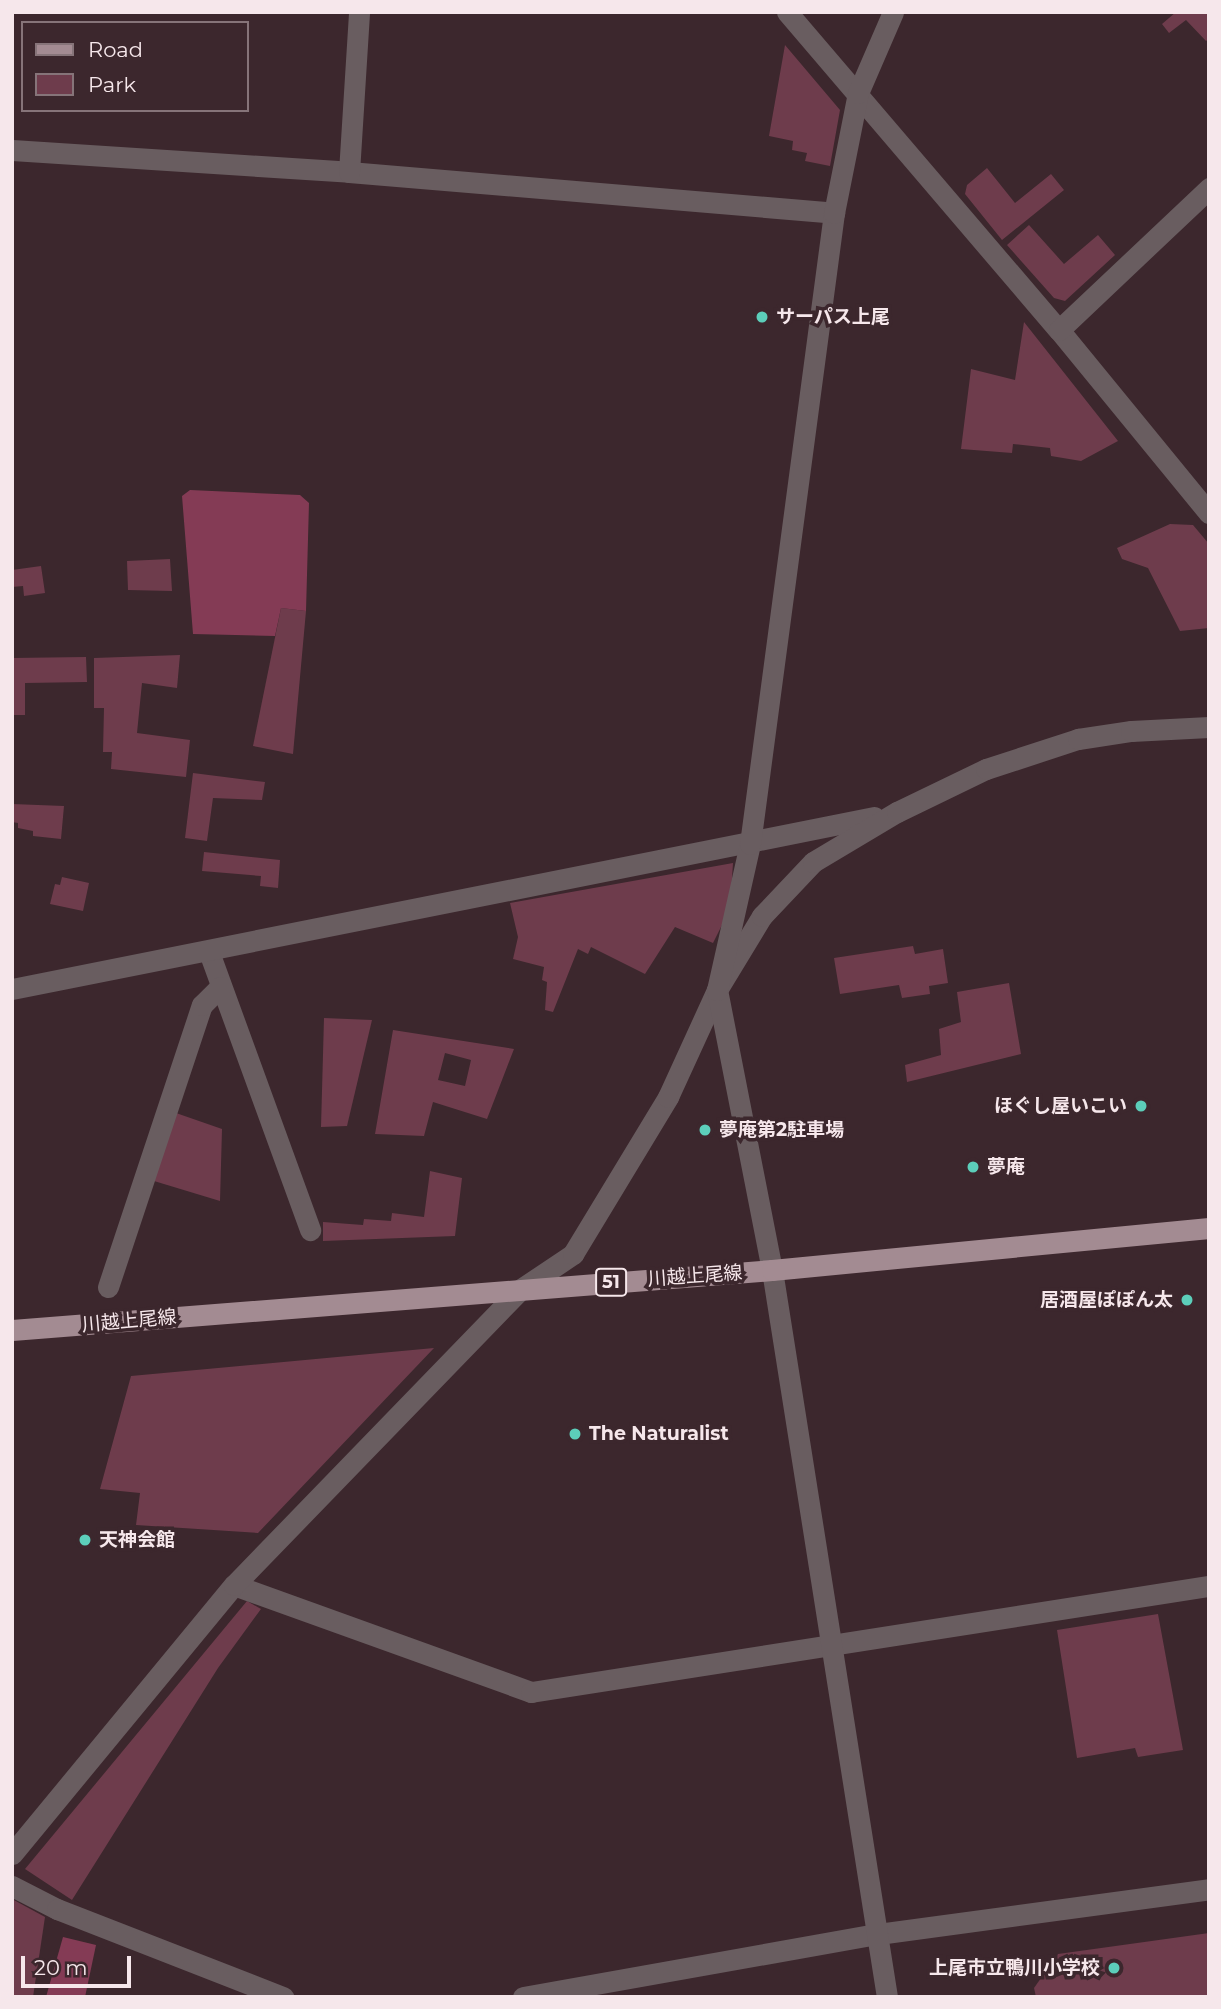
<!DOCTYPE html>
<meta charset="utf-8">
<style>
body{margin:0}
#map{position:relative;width:1221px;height:2009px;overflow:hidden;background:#3c272d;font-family:Montserrat,"Noto Sans JP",sans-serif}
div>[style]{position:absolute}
.green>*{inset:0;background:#6e3c4c}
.forest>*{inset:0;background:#843b55}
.minor>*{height:21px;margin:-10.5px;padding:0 10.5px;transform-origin:10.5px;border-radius:10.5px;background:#695d60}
.major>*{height:21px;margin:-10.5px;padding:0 10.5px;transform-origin:10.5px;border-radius:10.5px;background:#a38b92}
.dots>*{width:19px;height:19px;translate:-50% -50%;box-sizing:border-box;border:4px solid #3c272d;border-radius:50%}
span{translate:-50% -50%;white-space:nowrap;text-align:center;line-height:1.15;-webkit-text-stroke:7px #3c272d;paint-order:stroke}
.shield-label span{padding:2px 5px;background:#3c272d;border:2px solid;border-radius:5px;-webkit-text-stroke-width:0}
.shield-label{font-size:18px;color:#f6e7eb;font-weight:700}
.poi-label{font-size:19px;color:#f6e7eb;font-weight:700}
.left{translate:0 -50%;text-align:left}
.right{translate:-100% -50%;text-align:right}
.street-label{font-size:19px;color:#f6e7eb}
.frame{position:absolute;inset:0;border:14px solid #f6e7eb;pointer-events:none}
.legend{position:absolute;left:21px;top:21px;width:228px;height:91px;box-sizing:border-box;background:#3c272d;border:2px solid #867479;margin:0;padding:9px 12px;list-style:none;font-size:21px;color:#f6e7eb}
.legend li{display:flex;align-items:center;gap:14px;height:35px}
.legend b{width:35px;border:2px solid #867479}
.scale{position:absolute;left:21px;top:1956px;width:110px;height:32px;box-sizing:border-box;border:4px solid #f6e7eb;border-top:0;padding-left:9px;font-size:21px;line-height:24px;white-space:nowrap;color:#f6e7eb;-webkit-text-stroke:5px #3c272d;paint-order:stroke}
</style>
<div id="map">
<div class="green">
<i style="clip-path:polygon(1176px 12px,1209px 12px,1209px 39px,1206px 41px,1186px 20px,1169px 33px,1162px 24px)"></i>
<i style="clip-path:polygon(785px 45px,840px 110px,830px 166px,805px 161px,807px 153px,792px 150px,793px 141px,769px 136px)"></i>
<i style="clip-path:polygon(987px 168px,1015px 203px,1051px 174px,1064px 190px,1002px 240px,965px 194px,967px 185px)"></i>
<i style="clip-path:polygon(1029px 225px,1064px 264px,1098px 235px,1115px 255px,1065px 301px,1054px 298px,1007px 245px)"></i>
<i style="clip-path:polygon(1024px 322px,1118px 441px,1081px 461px,1051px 456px,1050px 448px,1013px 444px,1012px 453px,961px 449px,971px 369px,1015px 380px)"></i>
<i style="clip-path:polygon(1170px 524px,1193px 525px,1209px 544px,1209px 628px,1180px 631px,1148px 568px,1122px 559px,1117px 548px)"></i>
<i style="clip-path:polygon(170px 559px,172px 591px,128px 590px,127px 561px)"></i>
<i style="clip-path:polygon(41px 566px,45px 593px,24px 596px,23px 586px,12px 587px,12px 570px)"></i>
<i style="clip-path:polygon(281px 608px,306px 611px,293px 754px,253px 746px)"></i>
<i style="clip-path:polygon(180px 655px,177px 688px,142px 683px,137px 733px,190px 740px,186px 777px,111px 769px,112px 752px,103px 752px,104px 708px,94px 708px,94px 658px)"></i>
<i style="clip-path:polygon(86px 657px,87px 682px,25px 683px,25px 715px,12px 715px,12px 658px)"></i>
<i style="clip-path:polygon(193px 773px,265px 782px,262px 800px,213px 798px,207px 841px,185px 838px)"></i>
<i style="clip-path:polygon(12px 804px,64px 806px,61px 839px,33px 836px,33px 831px,18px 828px,18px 823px,12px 822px)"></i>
<i style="clip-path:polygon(204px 852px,280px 860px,278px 888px,260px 886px,261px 876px,202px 871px)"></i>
<i style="clip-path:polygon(733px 863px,730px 909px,713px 943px,675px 927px,645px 974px,591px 947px,588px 954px,578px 949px,553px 1012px,545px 1010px,547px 982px,542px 980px,544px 967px,513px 959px,518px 937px,510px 903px)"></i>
<i style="clip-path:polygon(62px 877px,89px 883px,83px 911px,50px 904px,55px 884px,60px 885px)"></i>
<i style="clip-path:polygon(913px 946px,915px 954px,943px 949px,948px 983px,929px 986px,930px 994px,902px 998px,899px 985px,840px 994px,834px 958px)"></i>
<i style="clip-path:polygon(1009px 983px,1021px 1054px,907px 1082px,905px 1065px,941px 1055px,939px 1029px,961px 1022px,957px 992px)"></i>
<i style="clip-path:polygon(324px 1018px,372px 1020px,347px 1126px,321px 1127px)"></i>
<i style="clip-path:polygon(evenodd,393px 1030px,514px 1049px,487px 1119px,433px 1102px,424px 1136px,375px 1134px,393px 1030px,445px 1053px,471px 1060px,465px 1086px,438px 1080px,445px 1053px)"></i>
<i style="clip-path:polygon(176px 1113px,222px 1129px,220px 1201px,154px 1181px)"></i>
<i style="clip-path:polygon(430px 1171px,462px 1178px,455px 1236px,323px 1241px,323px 1222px,363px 1225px,364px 1219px,391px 1221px,392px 1213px,424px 1217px)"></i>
<i style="clip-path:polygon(434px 1348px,258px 1533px,136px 1525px,140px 1493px,100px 1489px,131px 1376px)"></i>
<i style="clip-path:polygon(247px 1601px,261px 1609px,218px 1668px,72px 1900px,25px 1869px)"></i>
<i style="clip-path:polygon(1158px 1614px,1183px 1750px,1138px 1757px,1135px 1748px,1077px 1758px,1057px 1630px)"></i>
<i style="clip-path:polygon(12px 1899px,45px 1917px,33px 1997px,12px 1997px)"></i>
<i style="clip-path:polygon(1209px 1933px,1209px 1997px,1036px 1997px,1034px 1988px,1058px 1954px)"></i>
</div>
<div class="forest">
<i style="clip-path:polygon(190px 490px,300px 495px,309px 503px,306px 611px,281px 608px,275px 636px,193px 634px,182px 496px)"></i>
<i style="clip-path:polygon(63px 1937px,96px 1945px,85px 1997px,46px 1997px)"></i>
</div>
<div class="minor">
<i style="left:787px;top:12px;width:418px;rotate:49.5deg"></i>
<i style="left:1059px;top:330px;width:237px;rotate:50.7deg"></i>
<i style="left:12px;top:150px;width:338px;rotate:3.7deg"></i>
<i style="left:349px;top:172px;width:487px;rotate:4.8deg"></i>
<i style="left:349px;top:172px;width:160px;rotate:-86.4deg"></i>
<i style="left:1059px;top:330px;width:207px;rotate:-43.4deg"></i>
<i style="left:209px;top:952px;width:296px;rotate:70deg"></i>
<i style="left:12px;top:989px;width:879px;rotate:-11.28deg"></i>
<i style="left:108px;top:1287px;width:297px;rotate:-71.6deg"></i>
<i style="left:202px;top:1005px;width:25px;rotate:-45deg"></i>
<i style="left:234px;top:1585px;width:316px;rotate:19.8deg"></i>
<i style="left:531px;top:1692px;width:686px;rotate:-8.89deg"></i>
<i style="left:12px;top:1854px;width:349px;rotate:-50.5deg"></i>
<i style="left:234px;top:1585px;width:412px;rotate:-45.9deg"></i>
<i style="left:521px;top:1289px;width:63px;rotate:-33.9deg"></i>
<i style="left:573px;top:1254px;width:184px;rotate:-58.8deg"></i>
<i style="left:668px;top:1097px;width:118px;rotate:-65.4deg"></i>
<i style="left:717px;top:990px;width:87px;rotate:-58.7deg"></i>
<i style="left:762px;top:916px;width:74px;rotate:-46.6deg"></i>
<i style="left:813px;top:862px;width:98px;rotate:-30.8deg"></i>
<i style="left:897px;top:812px;width:99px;rotate:-25.8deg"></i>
<i style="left:986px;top:769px;width:97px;rotate:-18.1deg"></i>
<i style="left:1078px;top:739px;width:54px;rotate:-8.6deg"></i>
<i style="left:1131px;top:731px;width:78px;rotate:-2.9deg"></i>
<i style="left:12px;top:1886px;width:51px;rotate:27.1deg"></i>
<i style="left:57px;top:1909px;width:243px;rotate:21.3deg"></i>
<i style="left:523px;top:1997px;width:361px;rotate:-10.1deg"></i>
<i style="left:878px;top:1934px;width:334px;rotate:-7.7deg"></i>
<i style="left:887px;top:1997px;width:736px;rotate:-98.99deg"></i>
<i style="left:772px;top:1270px;width:285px;rotate:-101.1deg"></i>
<i style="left:717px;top:990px;width:150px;rotate:-77.3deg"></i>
<i style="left:750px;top:844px;width:637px;rotate:-82.42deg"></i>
<i style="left:834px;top:213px;width:122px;rotate:-78.7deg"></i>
<i style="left:858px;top:93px;width:88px;rotate:-66.6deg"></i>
</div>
<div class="major">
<i style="left:12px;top:1330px;width:762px;rotate:-4.51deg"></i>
<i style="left:772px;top:1270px;width:439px;rotate:-5.5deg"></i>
</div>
<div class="dots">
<i style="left:762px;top:317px;background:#5cceba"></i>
<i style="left:1141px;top:1106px;background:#5cceba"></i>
<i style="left:705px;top:1130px;background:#5cceba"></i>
<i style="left:973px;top:1167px;background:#5cceba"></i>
<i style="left:1187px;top:1300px;background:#5cceba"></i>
<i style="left:575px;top:1434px;background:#5cceba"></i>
<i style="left:85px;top:1540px;background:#5cceba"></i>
<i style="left:1114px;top:1968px;background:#5cceba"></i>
</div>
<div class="shield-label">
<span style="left:611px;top:1282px">51</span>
</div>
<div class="poi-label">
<span class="left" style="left:776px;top:317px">サーパス上尾</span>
<span class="right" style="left:1127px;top:1106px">ほぐし屋いこい</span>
<span class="left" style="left:719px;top:1130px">夢庵第2駐車場</span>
<span class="left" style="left:987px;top:1167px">夢庵</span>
<span class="right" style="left:1173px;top:1300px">居酒屋ぽぽん太</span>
<span class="left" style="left:589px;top:1434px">The Naturalist</span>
<span class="left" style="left:99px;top:1540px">天神会館</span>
<span class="right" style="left:1100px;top:1968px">上尾市立鴨川小学校</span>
</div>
<div class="street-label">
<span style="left:695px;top:1276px;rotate:-4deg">川越上尾線</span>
<span style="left:129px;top:1321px;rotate:-5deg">川越上尾線</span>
</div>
<div class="frame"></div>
<ul class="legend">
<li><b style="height:9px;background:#a38b92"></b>Road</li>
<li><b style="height:19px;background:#6e3c4c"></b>Park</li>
</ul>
<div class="scale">20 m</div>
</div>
